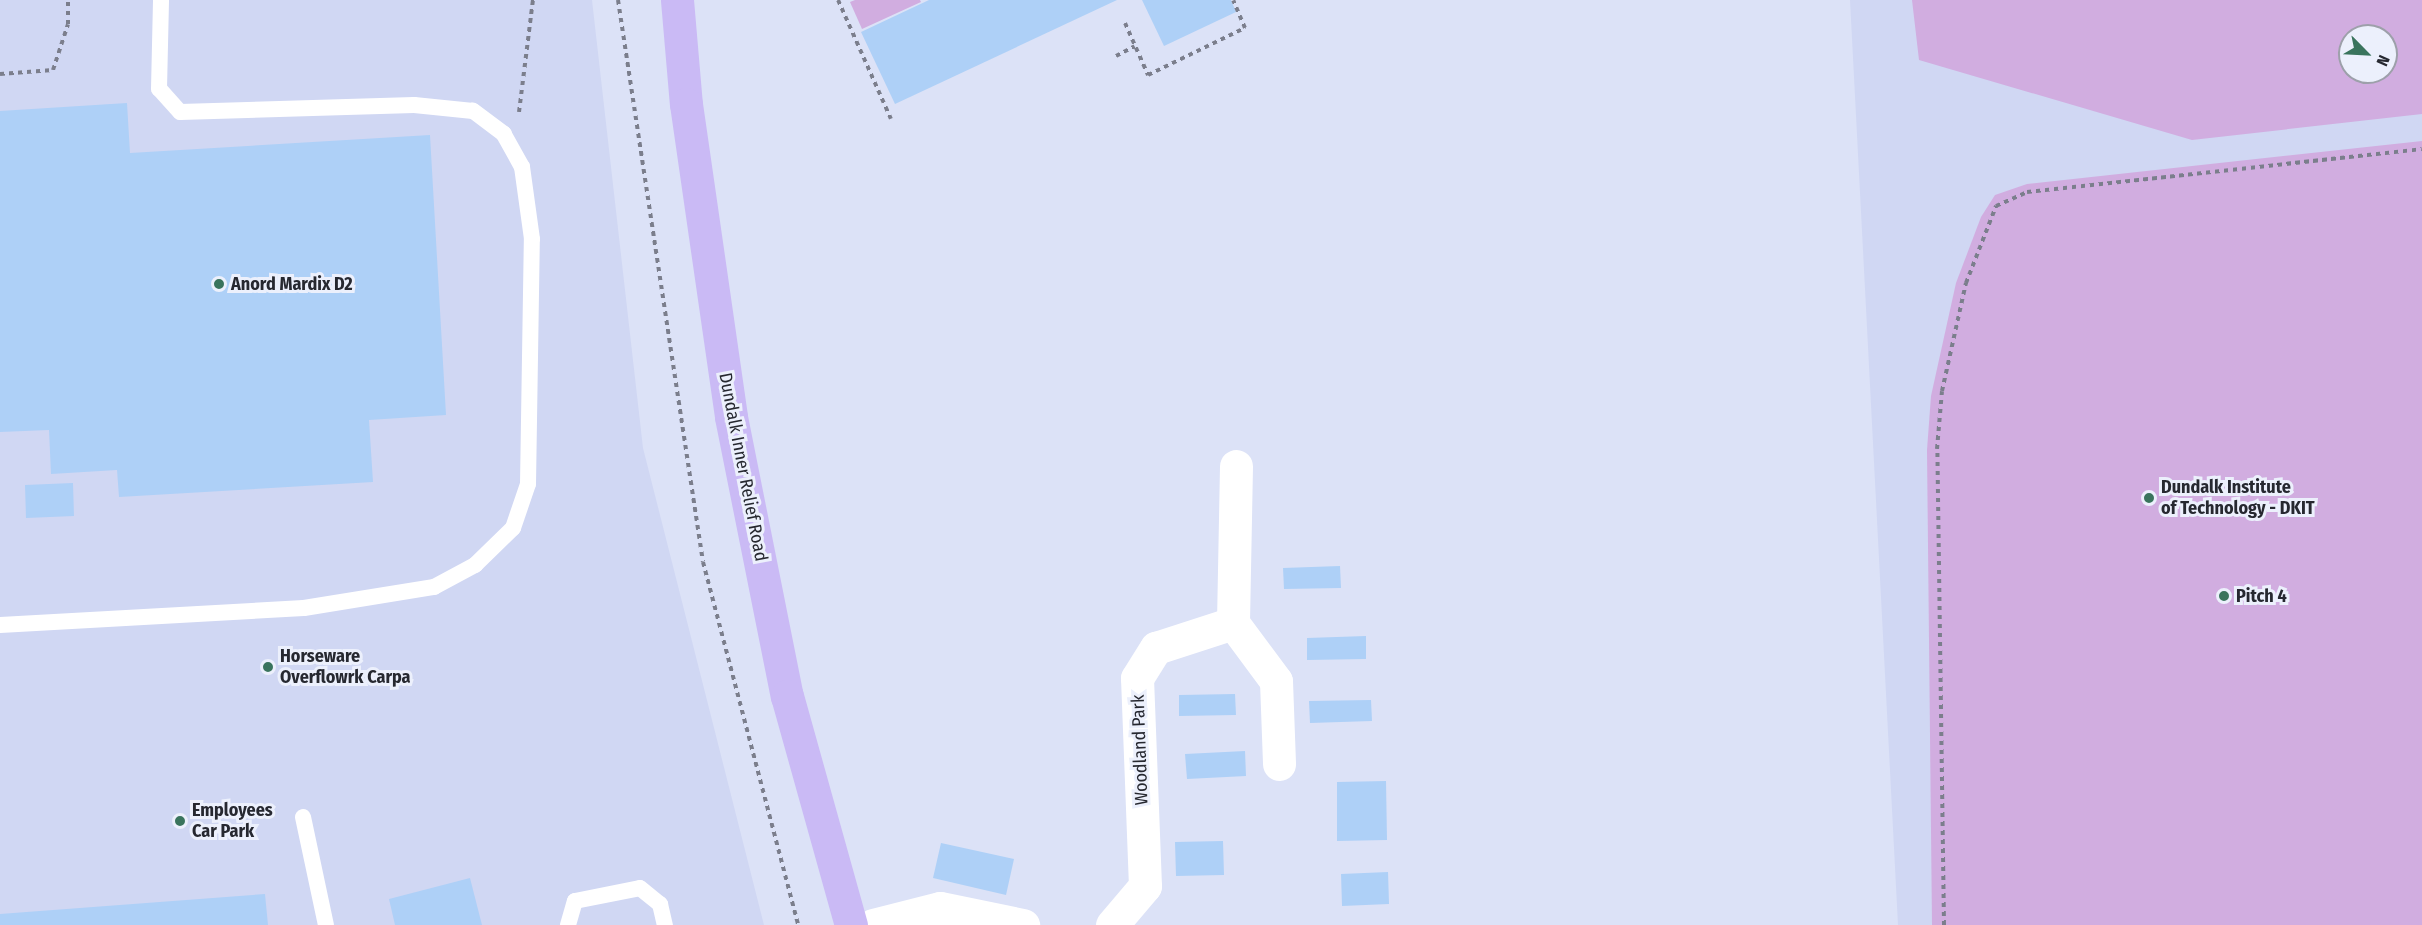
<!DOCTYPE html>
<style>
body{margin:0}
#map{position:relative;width:2422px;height:925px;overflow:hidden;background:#dce2f7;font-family:"Fira Sans Condensed",sans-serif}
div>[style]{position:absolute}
.built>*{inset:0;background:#d0d7f3}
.green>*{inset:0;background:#d1ade0}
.building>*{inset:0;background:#aed0f7}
.path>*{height:4px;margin-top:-2px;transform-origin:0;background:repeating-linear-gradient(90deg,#7b7e8c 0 4.5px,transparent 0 9px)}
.lane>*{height:16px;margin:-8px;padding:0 8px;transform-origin:8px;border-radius:8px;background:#fff}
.street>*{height:33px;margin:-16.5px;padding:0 16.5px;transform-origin:16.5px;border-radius:16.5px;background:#fff}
.primary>*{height:33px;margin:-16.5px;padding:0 16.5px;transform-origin:16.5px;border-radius:16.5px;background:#cabaf5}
.dots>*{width:16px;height:16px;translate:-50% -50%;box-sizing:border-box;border:3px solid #ecf0fc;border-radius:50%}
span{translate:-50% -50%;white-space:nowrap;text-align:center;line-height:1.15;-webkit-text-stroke:6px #ecf0fc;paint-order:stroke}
.poi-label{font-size:18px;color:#262830;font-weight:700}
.left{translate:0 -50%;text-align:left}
.street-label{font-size:18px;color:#262830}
.north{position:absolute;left:2338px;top:24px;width:60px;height:60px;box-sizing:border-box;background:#ecf0fc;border:2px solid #9da0aa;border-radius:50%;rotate:114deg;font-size:16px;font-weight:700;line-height:24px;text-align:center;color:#262830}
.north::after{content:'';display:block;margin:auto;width:21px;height:27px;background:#3a745d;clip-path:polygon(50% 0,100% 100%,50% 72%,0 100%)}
</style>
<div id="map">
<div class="built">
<i style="clip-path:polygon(0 0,592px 0,643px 448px,764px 925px,0 925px)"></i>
<i style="clip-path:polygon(evenodd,1850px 0,2422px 0,2422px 925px,1898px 925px,1850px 0,2350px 36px,2386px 36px,2386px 72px,2350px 72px,2350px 36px)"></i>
</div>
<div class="green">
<i style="clip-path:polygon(855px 0,920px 0,921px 2px,862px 29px,850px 2px)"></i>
<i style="clip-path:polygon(evenodd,1912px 0,2422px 0,2422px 114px,2192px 140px,1919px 60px,1912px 0,2350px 36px,2386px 36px,2386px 72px,2350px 72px,2350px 36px)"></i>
<i style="clip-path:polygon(2422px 141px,2422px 925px,1932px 925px,1927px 450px,1931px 396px,1956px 283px,1981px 217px,1995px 195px,2027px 184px)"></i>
</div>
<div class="building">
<i style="clip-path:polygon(929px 0,1117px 0,895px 104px,861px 32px)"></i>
<i style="clip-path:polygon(1142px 0,1231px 0,1236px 12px,1164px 46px)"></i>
<i style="clip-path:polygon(127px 103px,130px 153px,430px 135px,446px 415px,369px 420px,373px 482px,119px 497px,117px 470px,51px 474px,49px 430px,0 432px,0 111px)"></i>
<i style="clip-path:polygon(73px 483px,74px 516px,26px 518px,25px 485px)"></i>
<i style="clip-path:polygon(1340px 566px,1341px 588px,1284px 589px,1283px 568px)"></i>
<i style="clip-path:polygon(1366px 636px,1366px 659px,1307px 660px,1307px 638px)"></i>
<i style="clip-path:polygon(1235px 694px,1236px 715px,1179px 716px,1179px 695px)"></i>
<i style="clip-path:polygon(1371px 700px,1372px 721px,1310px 723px,1309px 701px)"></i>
<i style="clip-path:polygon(1245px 751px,1246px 776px,1187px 779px,1185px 754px)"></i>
<i style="clip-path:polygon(1386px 781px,1387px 840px,1337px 841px,1337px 782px)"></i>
<i style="clip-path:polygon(1223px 841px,1224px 875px,1176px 876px,1175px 842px)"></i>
<i style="clip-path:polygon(941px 843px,1014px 859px,1006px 895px,933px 878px)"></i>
<i style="clip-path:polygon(1388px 872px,1389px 904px,1342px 906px,1341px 874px)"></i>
<i style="clip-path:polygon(470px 878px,482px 925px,395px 925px,389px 899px)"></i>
<i style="clip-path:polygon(265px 894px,268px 925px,0 925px,0 914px)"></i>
</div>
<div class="path">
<i style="left:618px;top:0;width:568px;rotate:81.4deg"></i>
<i style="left:703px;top:562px;width:375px;rotate:75.3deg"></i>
<i style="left:838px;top:0;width:130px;rotate:66deg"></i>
<i style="left:1125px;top:23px;width:57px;rotate:66.1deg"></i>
<i style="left:1148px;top:75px;width:108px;rotate:-25.9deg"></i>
<i style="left:1245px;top:28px;width:30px;rotate:-113deg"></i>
<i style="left:1116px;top:56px;width:21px;rotate:-28deg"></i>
<i style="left:0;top:74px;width:53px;rotate:-4.3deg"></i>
<i style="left:53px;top:70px;width:48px;rotate:-71.9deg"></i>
<i style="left:68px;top:24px;width:24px;rotate:-90deg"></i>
<i style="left:519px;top:112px;width:113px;rotate:-82.9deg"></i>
<i style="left:1944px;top:925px;width:476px;rotate:-90.8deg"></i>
<i style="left:1937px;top:449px;width:58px;rotate:-85.1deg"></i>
<i style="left:1942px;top:391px;width:111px;rotate:-77.5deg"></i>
<i style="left:1966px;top:283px;width:83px;rotate:-68.7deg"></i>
<i style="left:1996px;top:206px;width:34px;rotate:-24deg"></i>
<i style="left:2027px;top:192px;width:397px;rotate:-6.2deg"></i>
</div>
<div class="lane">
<i style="left:0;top:625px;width:304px;rotate:-3.2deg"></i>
<i style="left:304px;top:608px;width:132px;rotate:-9.2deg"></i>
<i style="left:434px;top:587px;width:47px;rotate:-28.2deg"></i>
<i style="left:475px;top:565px;width:53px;rotate:-44.2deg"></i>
<i style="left:513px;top:528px;width:46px;rotate:-71.2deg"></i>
<i style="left:528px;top:484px;width:245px;rotate:-89.1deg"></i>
<i style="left:532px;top:239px;width:73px;rotate:-97.9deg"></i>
<i style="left:522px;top:167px;width:38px;rotate:-119deg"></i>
<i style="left:504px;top:134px;width:39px;rotate:-143deg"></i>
<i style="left:473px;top:111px;width:59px;rotate:-174.2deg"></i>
<i style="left:414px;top:105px;width:234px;rotate:178.3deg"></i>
<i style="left:180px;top:112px;width:31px;rotate:-132deg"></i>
<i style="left:159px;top:89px;width:89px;rotate:-88.7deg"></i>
<i style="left:303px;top:817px;width:110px;rotate:78deg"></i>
<i style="left:568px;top:925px;width:25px;rotate:-74deg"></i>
<i style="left:575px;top:901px;width:66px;rotate:-11.3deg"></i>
<i style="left:640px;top:888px;width:26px;rotate:39deg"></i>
<i style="left:660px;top:904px;width:22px;rotate:77deg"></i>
</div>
<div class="street">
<i style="left:1236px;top:466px;width:157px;rotate:91.1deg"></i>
<i style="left:1233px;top:623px;width:72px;rotate:53.4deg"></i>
<i style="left:1276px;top:681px;width:83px;rotate:87.9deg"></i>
<i style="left:873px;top:925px;width:69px;rotate:-14.2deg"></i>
<i style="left:940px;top:908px;width:85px;rotate:11.6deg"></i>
<i style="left:1112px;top:925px;width:51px;rotate:-49.8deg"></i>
<i style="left:1145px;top:886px;width:208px;rotate:-92.2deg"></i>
<i style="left:1137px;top:678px;width:36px;rotate:-58deg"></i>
<i style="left:1156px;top:648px;width:81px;rotate:-18deg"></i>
</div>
<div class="primary">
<i style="left:677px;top:0;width:104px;rotate:85.1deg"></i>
<i style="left:686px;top:104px;width:316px;rotate:81.8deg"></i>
<i style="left:731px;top:417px;width:285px;rotate:78.7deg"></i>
<i style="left:787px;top:696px;width:238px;rotate:74.4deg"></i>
</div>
<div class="dots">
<i style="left:219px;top:284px;background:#3a745d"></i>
<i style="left:2149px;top:498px;background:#3a745d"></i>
<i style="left:2224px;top:596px;background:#3a745d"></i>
<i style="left:268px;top:667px;background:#3a745d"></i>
<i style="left:180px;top:821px;background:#3a745d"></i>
</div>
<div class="poi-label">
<span class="left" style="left:231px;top:284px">Anord Mardix D2</span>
<span class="left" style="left:2161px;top:498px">Dundalk Institute<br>of Technology - DKIT</span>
<span class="left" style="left:2236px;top:596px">Pitch 4</span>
<span class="left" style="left:280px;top:667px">Horseware<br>Overflowrk Carpa</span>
<span class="left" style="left:192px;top:821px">Employees<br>Car Park</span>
</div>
<div class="street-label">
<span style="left:743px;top:467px;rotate:79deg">Dundalk Inner Relief Road</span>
<span style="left:1140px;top:750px;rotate:-92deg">Woodland Park</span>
</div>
<div class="north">N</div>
</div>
